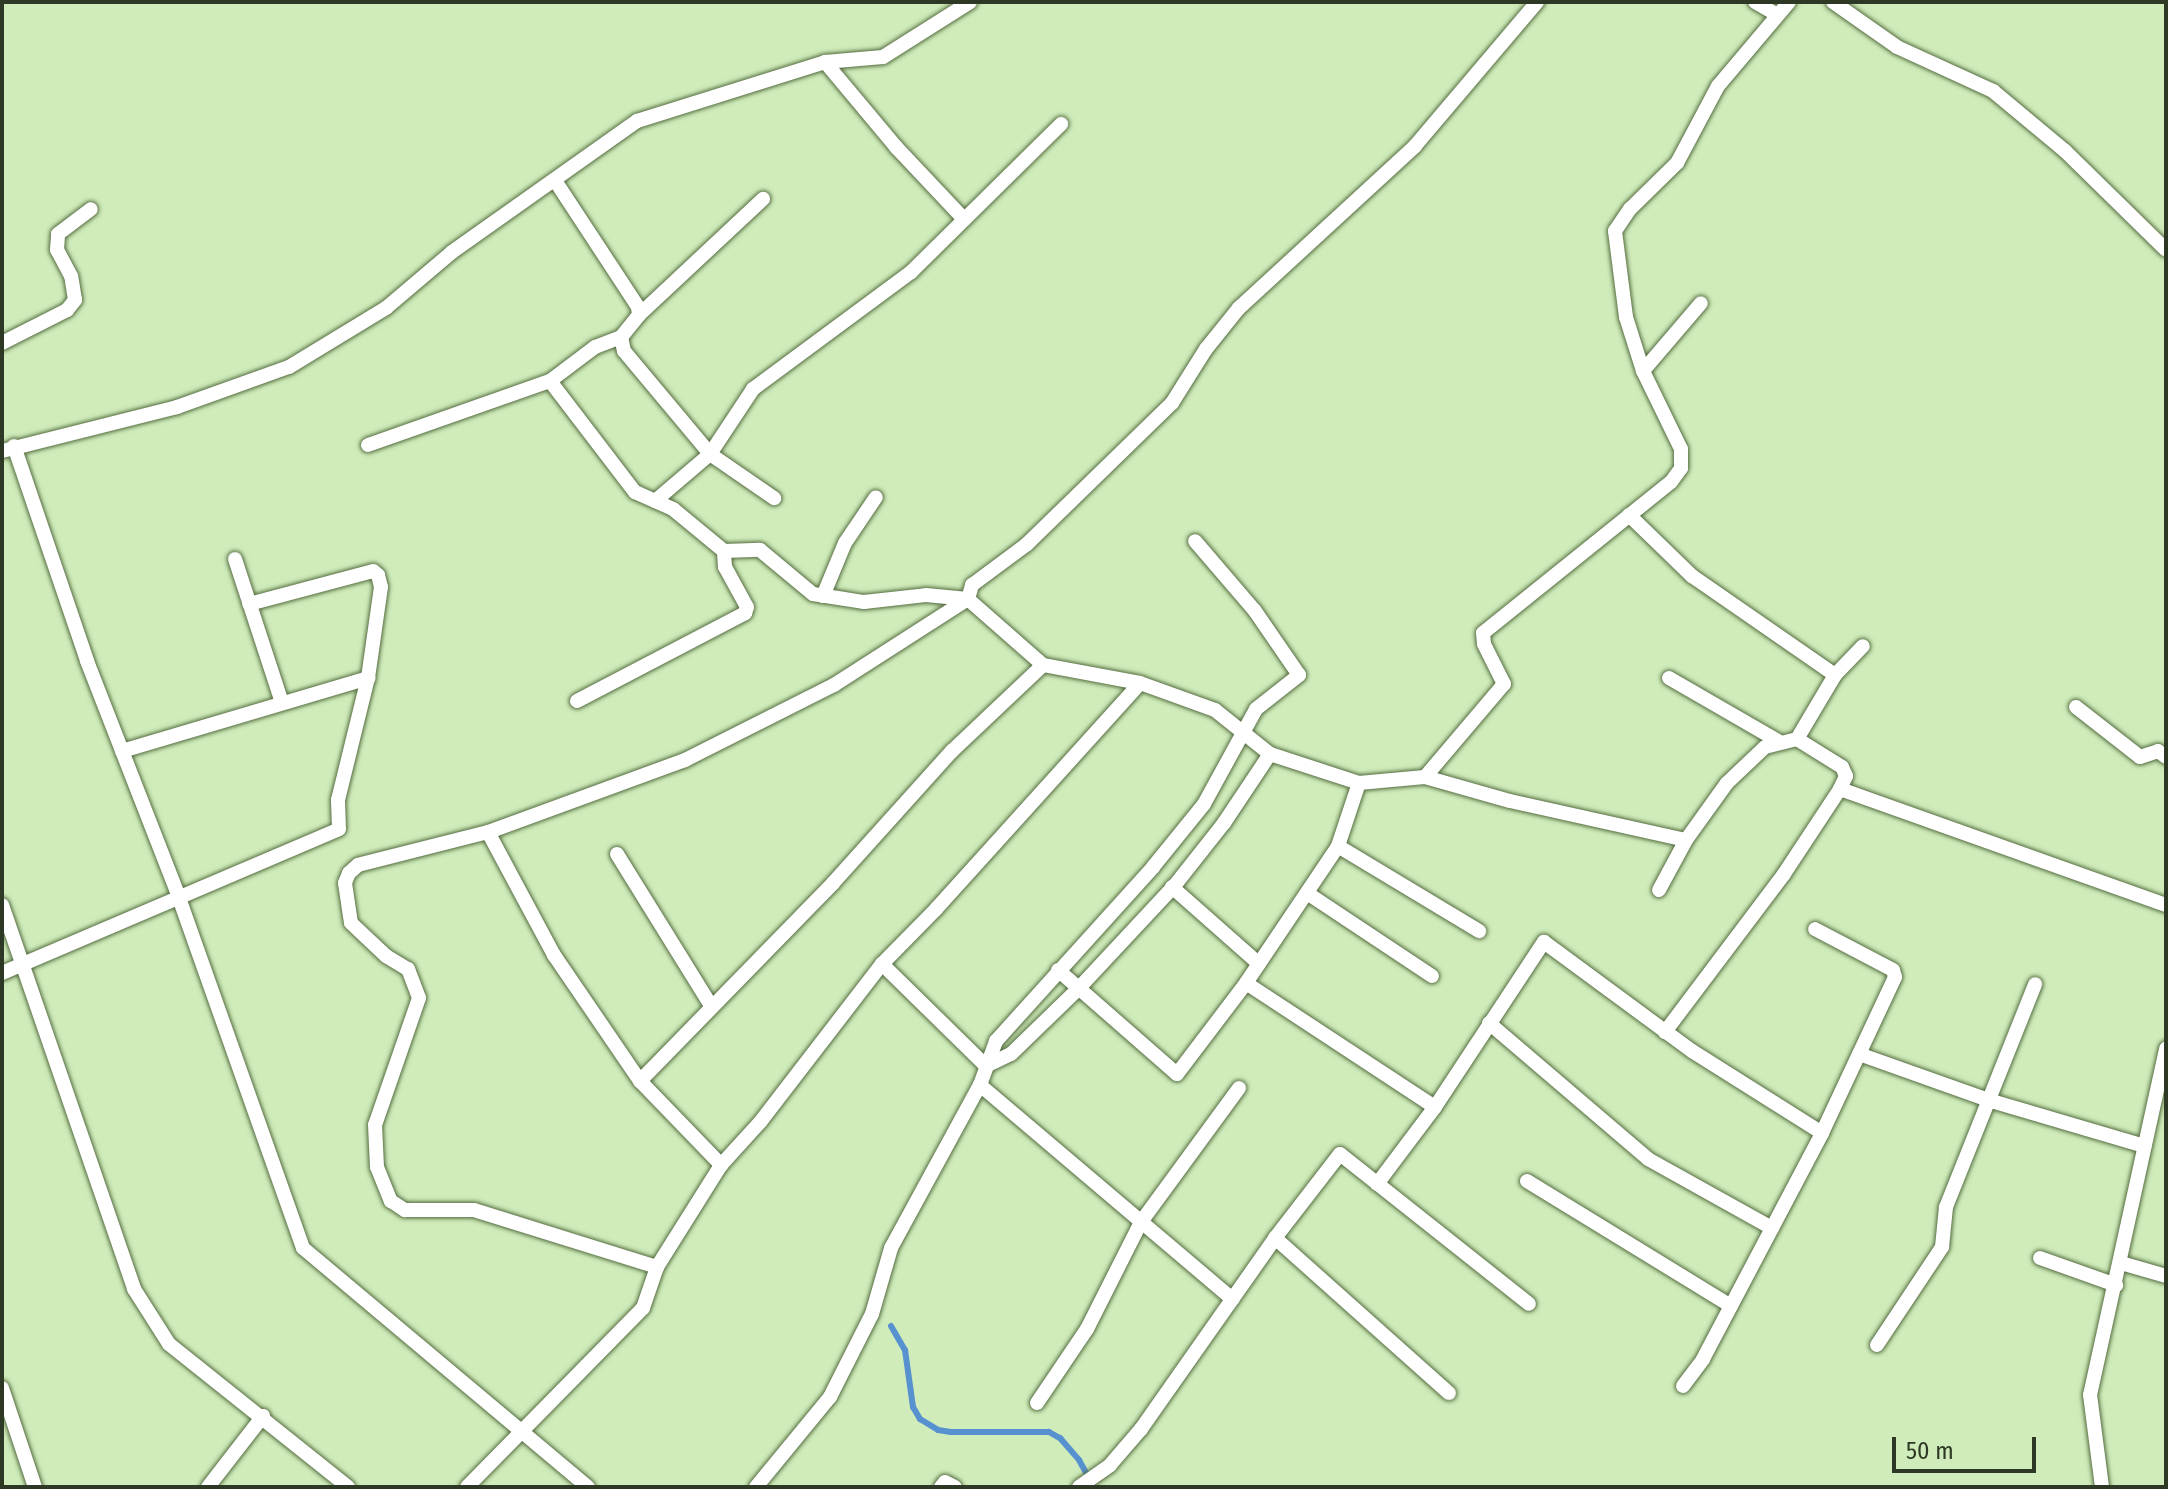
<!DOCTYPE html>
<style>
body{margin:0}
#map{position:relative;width:2168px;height:1489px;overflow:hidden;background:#d0ecba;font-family:"Fira Sans Condensed",sans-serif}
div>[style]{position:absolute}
.stream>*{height:6px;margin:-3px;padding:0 3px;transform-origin:3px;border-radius:3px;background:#5791d0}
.roads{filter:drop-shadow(0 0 2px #556d41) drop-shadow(0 0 2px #556d41)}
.street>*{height:14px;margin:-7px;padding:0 7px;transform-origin:7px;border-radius:7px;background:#fff}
span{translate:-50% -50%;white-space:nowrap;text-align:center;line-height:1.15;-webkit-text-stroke:6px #d0ecba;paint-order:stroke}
.frame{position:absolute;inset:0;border:4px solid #2e3925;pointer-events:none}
.scale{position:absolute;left:1892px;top:1437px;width:144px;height:36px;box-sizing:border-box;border:4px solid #2e3925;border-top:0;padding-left:10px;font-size:24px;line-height:28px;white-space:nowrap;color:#2e3925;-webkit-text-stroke:6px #d0ecba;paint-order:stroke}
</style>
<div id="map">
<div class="stream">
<i style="left:891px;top:1326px;width:28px;rotate:60deg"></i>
<i style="left:905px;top:1350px;width:58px;rotate:82deg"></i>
<i style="left:913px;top:1407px;width:14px;rotate:60deg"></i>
<i style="left:920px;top:1419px;width:21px;rotate:31deg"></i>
<i style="left:938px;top:1430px;width:13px;rotate:9deg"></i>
<i style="left:951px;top:1432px;width:98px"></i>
<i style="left:1049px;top:1432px;width:13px;rotate:29deg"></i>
<i style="left:1060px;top:1438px;width:29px;rotate:49deg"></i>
<i style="left:1079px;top:1460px;width:31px;rotate:61deg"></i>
</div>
<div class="roads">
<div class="street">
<i style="left:1755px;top:2px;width:24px;rotate:30deg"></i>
<i style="left:1833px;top:2px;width:78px;rotate:35.1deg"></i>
<i style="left:1897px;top:47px;width:106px;rotate:24.6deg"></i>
<i style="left:1993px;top:91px;width:94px;rotate:39.8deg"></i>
<i style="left:2065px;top:151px;width:141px;rotate:44.4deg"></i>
<i style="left:825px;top:62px;width:111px;rotate:50.1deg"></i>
<i style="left:896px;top:147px;width:98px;rotate:46.7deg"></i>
<i style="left:556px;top:182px;width:149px;rotate:56.7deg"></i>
<i style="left:638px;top:307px;width:8px;rotate:83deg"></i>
<i style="left:639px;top:315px;width:28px;rotate:129deg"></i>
<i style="left:621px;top:337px;width:14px;rotate:78deg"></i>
<i style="left:624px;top:351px;width:134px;rotate:50.1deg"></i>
<i style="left:710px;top:454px;width:78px;rotate:34.5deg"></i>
<i style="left:639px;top:315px;width:170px;rotate:-43.1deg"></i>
<i style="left:2px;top:343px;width:73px;rotate:-26.9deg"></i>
<i style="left:67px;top:310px;width:13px;rotate:-51deg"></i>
<i style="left:75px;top:300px;width:24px;rotate:-99deg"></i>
<i style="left:71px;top:276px;width:30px;rotate:-118deg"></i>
<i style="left:57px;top:250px;width:16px;rotate:-86deg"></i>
<i style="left:58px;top:234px;width:41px;rotate:-37.1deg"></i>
<i style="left:1643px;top:371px;width:89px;rotate:-49.5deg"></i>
<i style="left:550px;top:381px;width:140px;rotate:52.6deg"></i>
<i style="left:635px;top:492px;width:42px;rotate:24.1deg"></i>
<i style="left:673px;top:509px;width:66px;rotate:39.5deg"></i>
<i style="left:724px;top:551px;width:36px;rotate:-2deg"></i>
<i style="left:760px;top:550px;width:69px;rotate:39.7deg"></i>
<i style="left:813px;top:594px;width:52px;rotate:8.9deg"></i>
<i style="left:864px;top:602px;width:62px;rotate:-6.4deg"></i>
<i style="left:926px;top:595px;width:42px;rotate:5.4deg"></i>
<i style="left:968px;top:599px;width:15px;rotate:-74deg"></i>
<i style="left:972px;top:585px;width:69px;rotate:-36.7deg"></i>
<i style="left:1027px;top:544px;width:202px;rotate:-44.2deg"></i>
<i style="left:1172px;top:403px;width:64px;rotate:-57.8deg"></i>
<i style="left:1206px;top:349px;width:53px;rotate:-51.2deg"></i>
<i style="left:1239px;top:308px;width:239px;rotate:-42.6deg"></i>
<i style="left:1415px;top:146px;width:189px;rotate:-49.7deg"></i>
<i style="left:368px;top:445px;width:193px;rotate:-19.4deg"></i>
<i style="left:550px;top:381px;width:56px;rotate:-37.1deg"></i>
<i style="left:595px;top:347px;width:28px;rotate:-21deg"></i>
<i style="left:14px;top:446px;width:227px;rotate:71.2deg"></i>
<i style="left:87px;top:661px;width:251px;rotate:68.7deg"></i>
<i style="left:178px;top:895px;width:374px;rotate:70.5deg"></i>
<i style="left:303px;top:1248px;width:372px;rotate:40deg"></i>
<i style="left:2px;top:451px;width:180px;rotate:-14.1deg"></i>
<i style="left:177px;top:407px;width:119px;rotate:-19.7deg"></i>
<i style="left:289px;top:367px;width:114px;rotate:-31.3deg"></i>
<i style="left:386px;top:308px;width:87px;rotate:-40.3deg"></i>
<i style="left:452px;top:252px;width:227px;rotate:-35.3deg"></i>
<i style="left:637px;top:121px;width:197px;rotate:-17.4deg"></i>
<i style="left:825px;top:62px;width:58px;rotate:-4.9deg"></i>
<i style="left:883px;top:57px;width:103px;rotate:-32.3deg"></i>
<i style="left:655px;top:501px;width:72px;rotate:-40.5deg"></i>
<i style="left:710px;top:454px;width:78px;rotate:-56.5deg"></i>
<i style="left:753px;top:389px;width:197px;rotate:-36.5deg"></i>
<i style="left:911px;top:272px;width:211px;rotate:-44.6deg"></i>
<i style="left:1629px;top:515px;width:88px;rotate:44.1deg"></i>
<i style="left:1692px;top:576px;width:174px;rotate:34.7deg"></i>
<i style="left:235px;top:559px;width:151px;rotate:71.9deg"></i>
<i style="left:823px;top:596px;width:57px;rotate:-67.5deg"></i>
<i style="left:845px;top:543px;width:55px;rotate:-56deg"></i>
<i style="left:1669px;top:678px;width:126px;rotate:30deg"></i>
<i style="left:1140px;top:683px;width:80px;rotate:19.8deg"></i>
<i style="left:1215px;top:710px;width:70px;rotate:38.7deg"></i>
<i style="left:1270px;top:754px;width:94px;rotate:18deg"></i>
<i style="left:1359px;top:783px;width:66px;rotate:-5.2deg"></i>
<i style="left:1425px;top:777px;width:88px;rotate:15.8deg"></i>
<i style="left:1510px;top:801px;width:180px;rotate:12.5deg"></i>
<i style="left:577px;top:701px;width:190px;rotate:-27.6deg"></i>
<i style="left:745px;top:613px;width:6px;rotate:-72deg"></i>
<i style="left:747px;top:607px;width:46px;rotate:-118.8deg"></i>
<i style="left:725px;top:567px;width:16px;rotate:-94deg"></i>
<i style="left:2076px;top:707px;width:81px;rotate:38deg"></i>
<i style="left:2140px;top:757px;width:19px;rotate:-18deg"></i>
<i style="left:2158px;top:751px;width:10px;rotate:37deg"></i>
<i style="left:1797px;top:739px;width:74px;rotate:-59.3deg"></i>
<i style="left:1835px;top:675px;width:40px;rotate:-46deg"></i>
<i style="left:122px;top:751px;width:257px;rotate:-16.5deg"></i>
<i style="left:1425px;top:777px;width:122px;rotate:-49.7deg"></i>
<i style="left:1504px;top:684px;width:45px;rotate:-116.6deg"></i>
<i style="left:1484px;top:644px;width:11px;rotate:-95deg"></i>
<i style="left:1483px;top:633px;width:241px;rotate:-38.8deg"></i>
<i style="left:1671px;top:482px;width:17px;rotate:-54deg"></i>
<i style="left:1681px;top:468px;width:19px;rotate:-90deg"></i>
<i style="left:1681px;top:449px;width:87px;rotate:-116deg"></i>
<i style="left:1643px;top:371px;width:57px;rotate:-107.5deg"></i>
<i style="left:1626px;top:317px;width:87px;rotate:-97.3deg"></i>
<i style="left:1615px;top:231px;width:27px;rotate:-56deg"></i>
<i style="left:1630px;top:209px;width:66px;rotate:-44.4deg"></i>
<i style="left:1677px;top:163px;width:87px;rotate:-62deg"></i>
<i style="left:1718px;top:86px;width:110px;rotate:-49.8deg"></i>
<i style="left:1840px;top:789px;width:346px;rotate:19.6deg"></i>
<i style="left:488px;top:832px;width:134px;rotate:165.8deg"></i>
<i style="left:358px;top:865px;width:12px;rotate:138deg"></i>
<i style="left:349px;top:873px;width:11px;rotate:112deg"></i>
<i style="left:345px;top:883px;width:40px;rotate:81.5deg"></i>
<i style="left:351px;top:923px;width:48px;rotate:43.3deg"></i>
<i style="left:386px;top:956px;width:26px;rotate:31deg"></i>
<i style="left:408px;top:969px;width:31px;rotate:69deg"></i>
<i style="left:419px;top:998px;width:134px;rotate:109.1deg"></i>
<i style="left:375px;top:1125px;width:42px;rotate:87.3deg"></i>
<i style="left:377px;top:1167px;width:37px;rotate:68deg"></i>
<i style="left:391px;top:1201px;width:17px;rotate:33deg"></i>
<i style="left:405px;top:1210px;width:69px"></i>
<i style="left:474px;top:1210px;width:192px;rotate:17.3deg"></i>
<i style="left:1338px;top:846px;width:165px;rotate:31.1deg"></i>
<i style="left:617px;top:854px;width:180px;rotate:58.2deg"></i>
<i style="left:1172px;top:887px;width:116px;rotate:41.5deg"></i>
<i style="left:1659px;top:890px;width:57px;rotate:-61.6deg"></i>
<i style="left:1686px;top:840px;width:70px;rotate:-54.3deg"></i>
<i style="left:1727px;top:783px;width:52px;rotate:-43.5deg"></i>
<i style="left:1765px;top:747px;width:33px;rotate:-14deg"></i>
<i style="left:1797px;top:739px;width:53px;rotate:31.9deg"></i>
<i style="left:1842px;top:767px;width:10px;rotate:66deg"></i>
<i style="left:1846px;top:776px;width:14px;rotate:115deg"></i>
<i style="left:1840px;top:789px;width:102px;rotate:123.4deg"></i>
<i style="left:1784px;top:874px;width:198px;rotate:127deg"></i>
<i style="left:1307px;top:893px;width:150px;rotate:33.6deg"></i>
<i style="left:2px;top:905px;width:406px;rotate:71deg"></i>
<i style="left:134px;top:1289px;width:65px;rotate:57.5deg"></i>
<i style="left:169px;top:1344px;width:229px;rotate:38.6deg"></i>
<i style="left:882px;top:964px;width:146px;rotate:44.4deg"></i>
<i style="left:986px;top:1066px;width:28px;rotate:-26deg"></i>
<i style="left:1011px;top:1054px;width:95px;rotate:-44.1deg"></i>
<i style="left:1079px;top:988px;width:141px;rotate:-47deg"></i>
<i style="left:1175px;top:885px;width:79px;rotate:-51.7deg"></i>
<i style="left:1224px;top:823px;width:83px;rotate:-56.3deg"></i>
<i style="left:1058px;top:970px;width:158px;rotate:41.2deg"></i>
<i style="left:1177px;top:1074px;width:114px;rotate:-52.8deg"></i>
<i style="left:1246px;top:983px;width:165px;rotate:-56.1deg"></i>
<i style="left:1338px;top:846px;width:66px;rotate:-71.6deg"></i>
<i style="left:2px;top:973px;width:366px;rotate:-23.1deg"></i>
<i style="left:339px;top:829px;width:29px;rotate:-92deg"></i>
<i style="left:338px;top:800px;width:126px;rotate:-76.2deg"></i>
<i style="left:368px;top:678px;width:92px;rotate:-81.9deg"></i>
<i style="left:381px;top:587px;width:12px;rotate:-104deg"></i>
<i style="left:378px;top:575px;width:6px;rotate:-141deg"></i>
<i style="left:373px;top:571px;width:128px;rotate:165.1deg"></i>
<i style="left:1246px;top:983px;width:226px;rotate:33.3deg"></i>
<i style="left:1489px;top:1023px;width:209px;rotate:40.5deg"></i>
<i style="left:1648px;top:1159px;width:142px;rotate:29.1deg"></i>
<i style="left:1859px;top:1054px;width:137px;rotate:19.6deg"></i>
<i style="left:1988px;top:1100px;width:163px;rotate:16.4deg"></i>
<i style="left:640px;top:1081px;width:277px;rotate:-45.7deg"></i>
<i style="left:833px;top:883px;width:178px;rotate:-48deg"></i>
<i style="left:952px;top:751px;width:125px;rotate:-43.4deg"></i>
<i style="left:980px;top:1085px;width:331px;rotate:40.3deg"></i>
<i style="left:1527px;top:1181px;width:239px;rotate:31.5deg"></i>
<i style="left:1377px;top:1184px;width:96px;rotate:-53deg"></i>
<i style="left:1435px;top:1107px;width:198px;rotate:-56.6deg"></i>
<i style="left:1544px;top:942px;width:184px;rotate:36.4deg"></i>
<i style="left:1692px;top:1051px;width:154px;rotate:32.2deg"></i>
<i style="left:1275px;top:1238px;width:233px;rotate:41.7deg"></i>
<i style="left:2040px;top:1258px;width:81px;rotate:19.6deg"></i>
<i style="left:2121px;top:1263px;width:47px;rotate:16.1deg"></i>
<i style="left:1877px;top:1345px;width:118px;rotate:-56.4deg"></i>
<i style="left:1942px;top:1247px;width:40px;rotate:-84.3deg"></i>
<i style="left:1946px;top:1207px;width:240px;rotate:-68.2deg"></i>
<i style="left:1683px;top:1386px;width:34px;rotate:-53deg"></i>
<i style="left:1703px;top:1359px;width:255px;rotate:-62.2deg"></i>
<i style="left:1822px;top:1133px;width:172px;rotate:-64.9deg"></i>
<i style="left:1895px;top:977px;width:7px;rotate:-106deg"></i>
<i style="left:1893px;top:970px;width:88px;rotate:-152.3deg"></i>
<i style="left:2px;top:1388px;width:104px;rotate:71.6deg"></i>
<i style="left:1037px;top:1403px;width:89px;rotate:-56deg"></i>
<i style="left:1087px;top:1329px;width:120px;rotate:-63.2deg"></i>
<i style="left:1141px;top:1222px;width:166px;rotate:-53.8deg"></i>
<i style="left:208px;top:1487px;width:90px;rotate:-52.2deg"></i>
<i style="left:467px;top:1487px;width:251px;rotate:-45.5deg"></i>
<i style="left:643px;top:1308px;width:43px;rotate:-71.1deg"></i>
<i style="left:657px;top:1267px;width:120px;rotate:-57.9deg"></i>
<i style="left:721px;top:1165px;width:59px;rotate:-47.7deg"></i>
<i style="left:761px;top:1121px;width:198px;rotate:-52.4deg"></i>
<i style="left:882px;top:964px;width:77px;rotate:-45.5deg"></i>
<i style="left:936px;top:909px;width:304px;rotate:-47.9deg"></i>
<i style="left:1140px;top:683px;width:99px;rotate:-169.5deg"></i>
<i style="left:1043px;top:665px;width:100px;rotate:-138.7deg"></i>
<i style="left:968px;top:599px;width:159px;rotate:147.3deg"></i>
<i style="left:834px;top:685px;width:167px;rotate:153.3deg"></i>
<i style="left:685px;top:760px;width:210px;rotate:159.9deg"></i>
<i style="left:488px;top:832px;width:140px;rotate:61.8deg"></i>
<i style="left:554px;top:955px;width:153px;rotate:55.7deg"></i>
<i style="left:640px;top:1081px;width:117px;rotate:46deg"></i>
<i style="left:756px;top:1487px;width:117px;rotate:-50.6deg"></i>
<i style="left:830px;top:1397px;width:93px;rotate:-63.2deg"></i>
<i style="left:872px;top:1314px;width:69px;rotate:-73.9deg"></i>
<i style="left:891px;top:1248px;width:186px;rotate:-61.4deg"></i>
<i style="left:980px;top:1085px;width:47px;rotate:-70deg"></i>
<i style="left:996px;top:1041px;width:234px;rotate:-47.9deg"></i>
<i style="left:1153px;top:867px;width:81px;rotate:-51deg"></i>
<i style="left:1204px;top:804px;width:108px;rotate:-61.3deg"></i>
<i style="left:1256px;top:709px;width:55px;rotate:-38.3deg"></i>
<i style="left:1299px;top:675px;width:78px;rotate:-124.5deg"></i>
<i style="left:1255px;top:611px;width:92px;rotate:-130.6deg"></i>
<i style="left:941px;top:1487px;width:6px;rotate:-51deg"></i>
<i style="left:945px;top:1482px;width:11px;rotate:27deg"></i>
<i style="left:1079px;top:1487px;width:38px;rotate:-35deg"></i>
<i style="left:1110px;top:1465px;width:48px;rotate:-49.3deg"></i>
<i style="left:1141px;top:1429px;width:233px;rotate:-54.9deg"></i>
<i style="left:1275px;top:1238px;width:106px;rotate:-52.3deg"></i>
<i style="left:1340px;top:1154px;width:241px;rotate:38.4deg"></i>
<i style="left:2102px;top:1487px;width:93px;rotate:-97.4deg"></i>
<i style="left:2090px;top:1395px;width:355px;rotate:-77.6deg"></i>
</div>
</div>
<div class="frame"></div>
<div class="scale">50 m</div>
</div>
